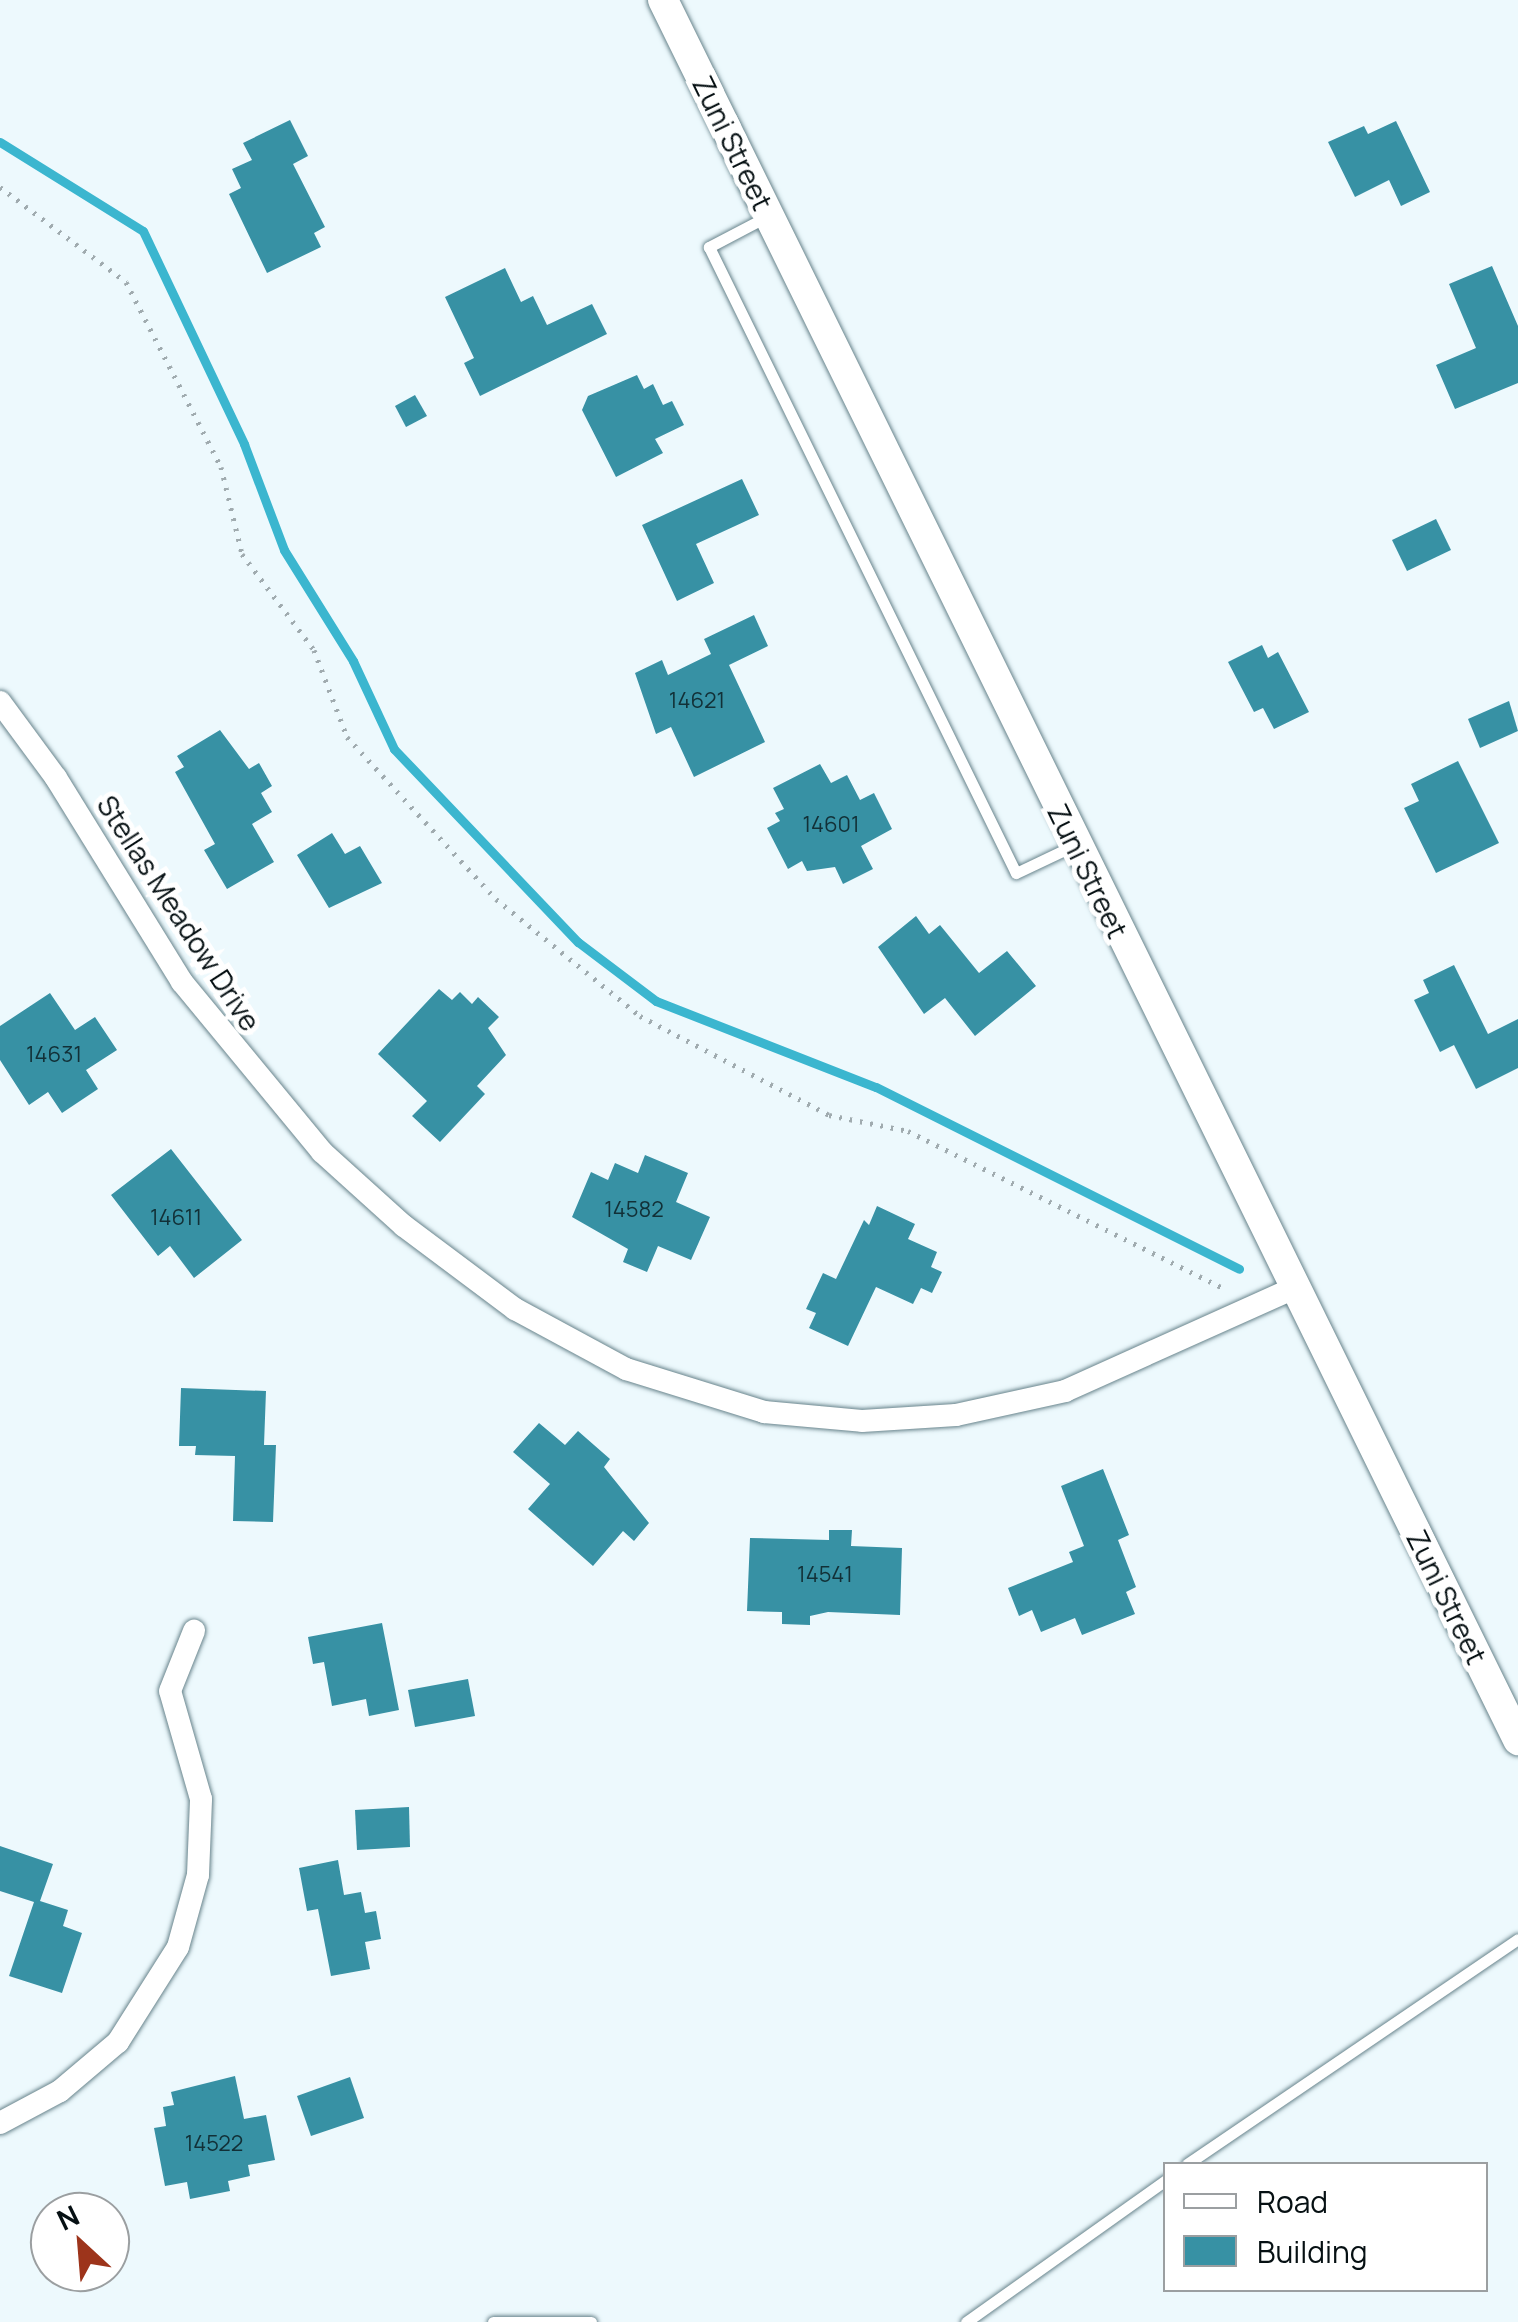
<!DOCTYPE html>
<style>
body{margin:0}
#map{position:relative;width:1518px;height:2322px;overflow:hidden;background:#edf9fd;font-family:Manrope,sans-serif}
div>[style]{position:absolute}
.stream>*{height:9px;margin:-4.5px;padding:0 4.5px;transform-origin:4.5px;border-radius:4.5px;background:#3bb6cf}
.building>*{inset:0;background:#3791a4}
.path>*{height:5px;margin-top:-2.5px;transform-origin:0;background:repeating-linear-gradient(90deg,#a0abaf 0 2.5px,transparent 0 10.5px)}
.roads{filter:drop-shadow(0 0 2px #68848c) drop-shadow(0 0 2px #68848c)}
.lane>*{height:11px;margin:-5.5px;padding:0 5.5px;transform-origin:5.5px;border-radius:5.5px;background:#fff}
.street>*{height:22px;margin:-11px;padding:0 11px;transform-origin:11px;border-radius:11px;background:#fff}
.secondary>*{height:30px;margin:-15px;padding:0 15px;transform-origin:15px;border-radius:15px;background:#fff}
span{translate:-50% -50%;white-space:nowrap;text-align:center;line-height:1.15;-webkit-text-stroke:10px #fff;paint-order:stroke}
.number-label{font-size:22px;color:#123037}
.number-label span{-webkit-text-stroke-width:0}
.street-label{font-size:28px;color:#061013}
.legend{position:absolute;left:1163px;top:2162px;width:325px;height:130px;box-sizing:border-box;background:#fff;border:2px solid #9b9fa1;margin:0;padding:12px 18px;list-style:none;font-size:30px;color:#061013}
.legend li{display:flex;align-items:center;gap:20px;height:50px}
.legend b{width:50px;border:2px solid #9b9fa1}
.north{position:absolute;left:30px;top:2192px;width:100px;height:100px;box-sizing:border-box;background:#fff;border:2px solid #9b9fa1;border-radius:50%;rotate:334deg;font-size:28px;font-weight:700;line-height:40px;text-align:center;color:#061013}
.north::after{content:'';display:block;margin:auto;width:35px;height:45px;background:#9d341b;clip-path:polygon(50% 0,100% 100%,50% 72%,0 100%)}
</style>
<div id="map">
<div class="stream">
<i style="left:0;top:142px;width:168px;rotate:31.9deg"></i>
<i style="left:143px;top:231px;width:236px;rotate:64.6deg"></i>
<i style="left:244px;top:444px;width:113px;rotate:69.3deg"></i>
<i style="left:284px;top:550px;width:131px;rotate:58.1deg"></i>
<i style="left:353px;top:661px;width:97px;rotate:65deg"></i>
<i style="left:394px;top:749px;width:267px;rotate:46.4deg"></i>
<i style="left:578px;top:942px;width:98px;rotate:37.1deg"></i>
<i style="left:656px;top:1001px;width:236px;rotate:21.4deg"></i>
<i style="left:876px;top:1087px;width:406px;rotate:26.6deg"></i>
</div>
<div class="building">
<i style="clip-path:polygon(290px 120px,308px 156px,293px 164px,325px 227px,314px 233px,321px 247px,267px 273px,229px 194px,241px 188px,232px 169px,252px 160px,243px 143px)"></i>
<i style="clip-path:polygon(1396px 121px,1430px 192px,1401px 206px,1389px 180px,1355px 197px,1328px 142px,1364px 126px,1368px 134px)"></i>
<i style="clip-path:polygon(1492px 266px,1518px 326px,1518px 383px,1455px 409px,1436px 365px,1476px 348px,1449px 284px)"></i>
<i style="clip-path:polygon(505px 268px,521px 302px,533px 296px,547px 325px,592px 304px,607px 334px,480px 396px,464px 363px,474px 358px,445px 297px)"></i>
<i style="clip-path:polygon(637px 375px,644px 389px,653px 384px,663px 405px,672px 401px,684px 425px,655px 439px,663px 453px,616px 477px,582px 410px,588px 396px)"></i>
<i style="clip-path:polygon(415px 395px,427px 416px,406px 427px,395px 406px)"></i>
<i style="clip-path:polygon(742px 479px,759px 515px,696px 544px,714px 583px,677px 601px,642px 525px)"></i>
<i style="clip-path:polygon(1436px 519px,1451px 550px,1407px 571px,1392px 540px)"></i>
<i style="clip-path:polygon(754px 615px,768px 646px,729px 665px,765px 742px,694px 777px,671px 727px,656px 734px,635px 673px,662px 660px,668px 675px,711px 654px,704px 639px)"></i>
<i style="clip-path:polygon(1262px 645px,1268px 658px,1278px 652px,1309px 712px,1274px 729px,1263px 708px,1254px 712px,1228px 662px)"></i>
<i style="clip-path:polygon(1509px 701px,1518px 731px,1480px 748px,1468px 719px)"></i>
<i style="clip-path:polygon(220px 730px,249px 769px,259px 763px,272px 786px,261px 793px,272px 812px,252px 824px,274px 862px,227px 889px,204px 850px,215px 844px,175px 772px,184px 767px,177px 756px)"></i>
<i style="clip-path:polygon(1458px 761px,1499px 843px,1436px 873px,1404px 808px,1419px 801px,1411px 784px)"></i>
<i style="clip-path:polygon(820px 764px,831px 783px,847px 775px,860px 800px,874px 793px,892px 829px,861px 846px,873px 869px,843px 884px,835px 867px,807px 871px,802px 861px,788px 869px,767px 828px,780px 821px,775px 813px,784px 809px,773px 788px)"></i>
<i style="clip-path:polygon(332px 833px,345px 854px,360px 846px,382px 883px,329px 908px,297px 855px)"></i>
<i style="clip-path:polygon(916px 916px,929px 934px,940px 925px,979px 973px,1007px 951px,1036px 986px,975px 1036px,945px 998px,924px 1014px,878px 947px)"></i>
<i style="clip-path:polygon(1454px 965px,1488px 1034px,1518px 1019px,1518px 1068px,1476px 1089px,1454px 1045px,1440px 1052px,1414px 1000px,1429px 993px,1423px 980px)"></i>
<i style="clip-path:polygon(439px 989px,452px 1000px,460px 992px,472px 1004px,478px 997px,499px 1017px,488px 1028px,506px 1055px,477px 1086px,485px 1094px,440px 1142px,412px 1116px,427px 1101px,378px 1054px)"></i>
<i style="clip-path:polygon(50px 993px,75px 1030px,95px 1017px,117px 1050px,86px 1070px,98px 1089px,62px 1113px,48px 1092px,29px 1105px,0 1060px,0 1026px)"></i>
<i style="clip-path:polygon(171px 1149px,242px 1240px,194px 1278px,170px 1246px,158px 1256px,111px 1195px)"></i>
<i style="clip-path:polygon(645px 1155px,688px 1173px,676px 1202px,710px 1217px,691px 1260px,658px 1246px,647px 1272px,623px 1262px,628px 1249px,572px 1217px,591px 1172px,608px 1180px,615px 1163px,638px 1173px)"></i>
<i style="clip-path:polygon(877px 1206px,915px 1224px,908px 1239px,937px 1252px,931px 1267px,942px 1272px,932px 1293px,921px 1288px,913px 1304px,876px 1287px,848px 1346px,809px 1328px,816px 1313px,806px 1309px,823px 1273px,836px 1279px,864px 1220px,869px 1225px)"></i>
<i style="clip-path:polygon(181px 1388px,266px 1391px,264px 1445px,276px 1445px,273px 1522px,233px 1521px,235px 1456px,195px 1455px,196px 1446px,179px 1446px)"></i>
<i style="clip-path:polygon(539px 1423px,565px 1445px,578px 1431px,610px 1459px,604px 1467px,649px 1523px,634px 1541px,623px 1531px,593px 1566px,528px 1509px,550px 1484px,513px 1452px)"></i>
<i style="clip-path:polygon(1103px 1469px,1129px 1535px,1118px 1540px,1136px 1587px,1126px 1592px,1135px 1614px,1082px 1635px,1075px 1618px,1041px 1632px,1032px 1610px,1019px 1616px,1008px 1588px,1073px 1562px,1069px 1552px,1084px 1546px,1061px 1486px)"></i>
<i style="clip-path:polygon(829px 1530px,852px 1530px,851px 1546px,902px 1548px,900px 1615px,828px 1612px,810px 1616px,810px 1625px,782px 1624px,782px 1612px,747px 1611px,750px 1538px,829px 1540px)"></i>
<i style="clip-path:polygon(382px 1623px,399px 1710px,369px 1716px,366px 1699px,332px 1706px,324px 1662px,313px 1664px,308px 1637px)"></i>
<i style="clip-path:polygon(468px 1679px,475px 1716px,415px 1727px,408px 1690px)"></i>
<i style="clip-path:polygon(409px 1807px,410px 1847px,357px 1850px,355px 1810px)"></i>
<i style="clip-path:polygon(0 1846px,53px 1864px,40px 1901px,68px 1910px,63px 1926px,82px 1933px,62px 1993px,9px 1976px,34px 1902px,0 1891px)"></i>
<i style="clip-path:polygon(338px 1860px,344px 1895px,361px 1892px,365px 1913px,376px 1911px,381px 1939px,365px 1942px,370px 1969px,331px 1976px,318px 1909px,307px 1911px,299px 1868px)"></i>
<i style="clip-path:polygon(235px 2076px,244px 2119px,266px 2115px,275px 2160px,248px 2165px,250px 2176px,228px 2181px,230px 2191px,190px 2199px,187px 2182px,165px 2186px,154px 2128px,166px 2126px,163px 2107px,174px 2105px,171px 2092px)"></i>
<i style="clip-path:polygon(350px 2077px,364px 2118px,311px 2136px,297px 2096px)"></i>
</div>
<div class="path">
<i style="left:0;top:187px;width:158px;rotate:37deg"></i>
<i style="left:126px;top:282px;width:208px;rotate:62.8deg"></i>
<i style="left:221px;top:467px;width:89px;rotate:76.4deg"></i>
<i style="left:242px;top:554px;width:120px;rotate:53.1deg"></i>
<i style="left:314px;top:650px;width:93px;rotate:69.2deg"></i>
<i style="left:347px;top:737px;width:220px;rotate:47.4deg"></i>
<i style="left:496px;top:899px;width:186px;rotate:39.1deg"></i>
<i style="left:640px;top:1016px;width:213px;rotate:27.6deg"></i>
<i style="left:829px;top:1115px;width:81px;rotate:11.4deg"></i>
<i style="left:908px;top:1131px;width:356px;rotate:26.5deg"></i>
</div>
<div class="roads">
<div class="lane">
<i style="left:768px;top:216px;width:67px;rotate:152.3deg"></i>
<i style="left:709px;top:247px;width:697px;rotate:63.88deg"></i>
<i style="left:1016px;top:873px;width:65px;rotate:-25.4deg"></i>
<i style="left:1187px;top:2164px;width:400px;rotate:-34.2deg"></i>
<i style="left:493px;top:2322px;width:98px"></i>
<i style="left:966px;top:2322px;width:245px;rotate:-35.4deg"></i>
</div>
<div class="street">
<i style="left:0;top:702px;width:94px;rotate:53.6deg"></i>
<i style="left:56px;top:778px;width:240px;rotate:58.3deg"></i>
<i style="left:182px;top:982px;width:220px;rotate:50.5deg"></i>
<i style="left:322px;top:1152px;width:110px;rotate:42.1deg"></i>
<i style="left:404px;top:1226px;width:139px;rotate:36.8deg"></i>
<i style="left:515px;top:1309px;width:126px;rotate:28.4deg"></i>
<i style="left:626px;top:1369px;width:145px;rotate:17.3deg"></i>
<i style="left:764px;top:1412px;width:98px;rotate:5.2deg"></i>
<i style="left:862px;top:1421px;width:94px;rotate:-3.7deg"></i>
<i style="left:956px;top:1415px;width:112px;rotate:-12.4deg"></i>
<i style="left:1065px;top:1391px;width:251px;rotate:-24.2deg"></i>
<i style="left:0;top:2123px;width:68px;rotate:-28.1deg"></i>
<i style="left:60px;top:2091px;width:76px;rotate:-40.2deg"></i>
<i style="left:118px;top:2042px;width:112px;rotate:-57.7deg"></i>
<i style="left:178px;top:1947px;width:75px;rotate:-74.5deg"></i>
<i style="left:198px;top:1875px;width:76px;rotate:-87.7deg"></i>
<i style="left:201px;top:1799px;width:112px;rotate:-106deg"></i>
<i style="left:170px;top:1691px;width:65px;rotate:-68.2deg"></i>
</div>
<div class="secondary">
<i style="left:663px;top:0;width:1939px;rotate:63.83deg"></i>
</div>
</div>
<div class="number-label">
<span style="left:697px;top:701px">14621</span>
<span style="left:831px;top:825px">14601</span>
<span style="left:54px;top:1055px">14631</span>
<span style="left:634px;top:1210px">14582</span>
<span style="left:176px;top:1218px">14611</span>
<span style="left:825px;top:1575px">14541</span>
<span style="left:214px;top:2144px">14522</span>
</div>
<div class="street-label">
<span style="left:733px;top:143px;rotate:64deg">Zuni Street</span>
<span style="left:1088px;top:871px;rotate:64deg">Zuni Street</span>
<span style="left:179px;top:913px;rotate:57deg">Stellas Meadow Drive</span>
<span style="left:1447px;top:1597px;rotate:64deg">Zuni Street</span>
</div>
<ul class="legend">
<li><b style="height:12px;background:#fff"></b>Road</li>
<li><b style="height:28px;background:#3791a4"></b>Building</li>
</ul>
<div class="north">N</div>
</div>
